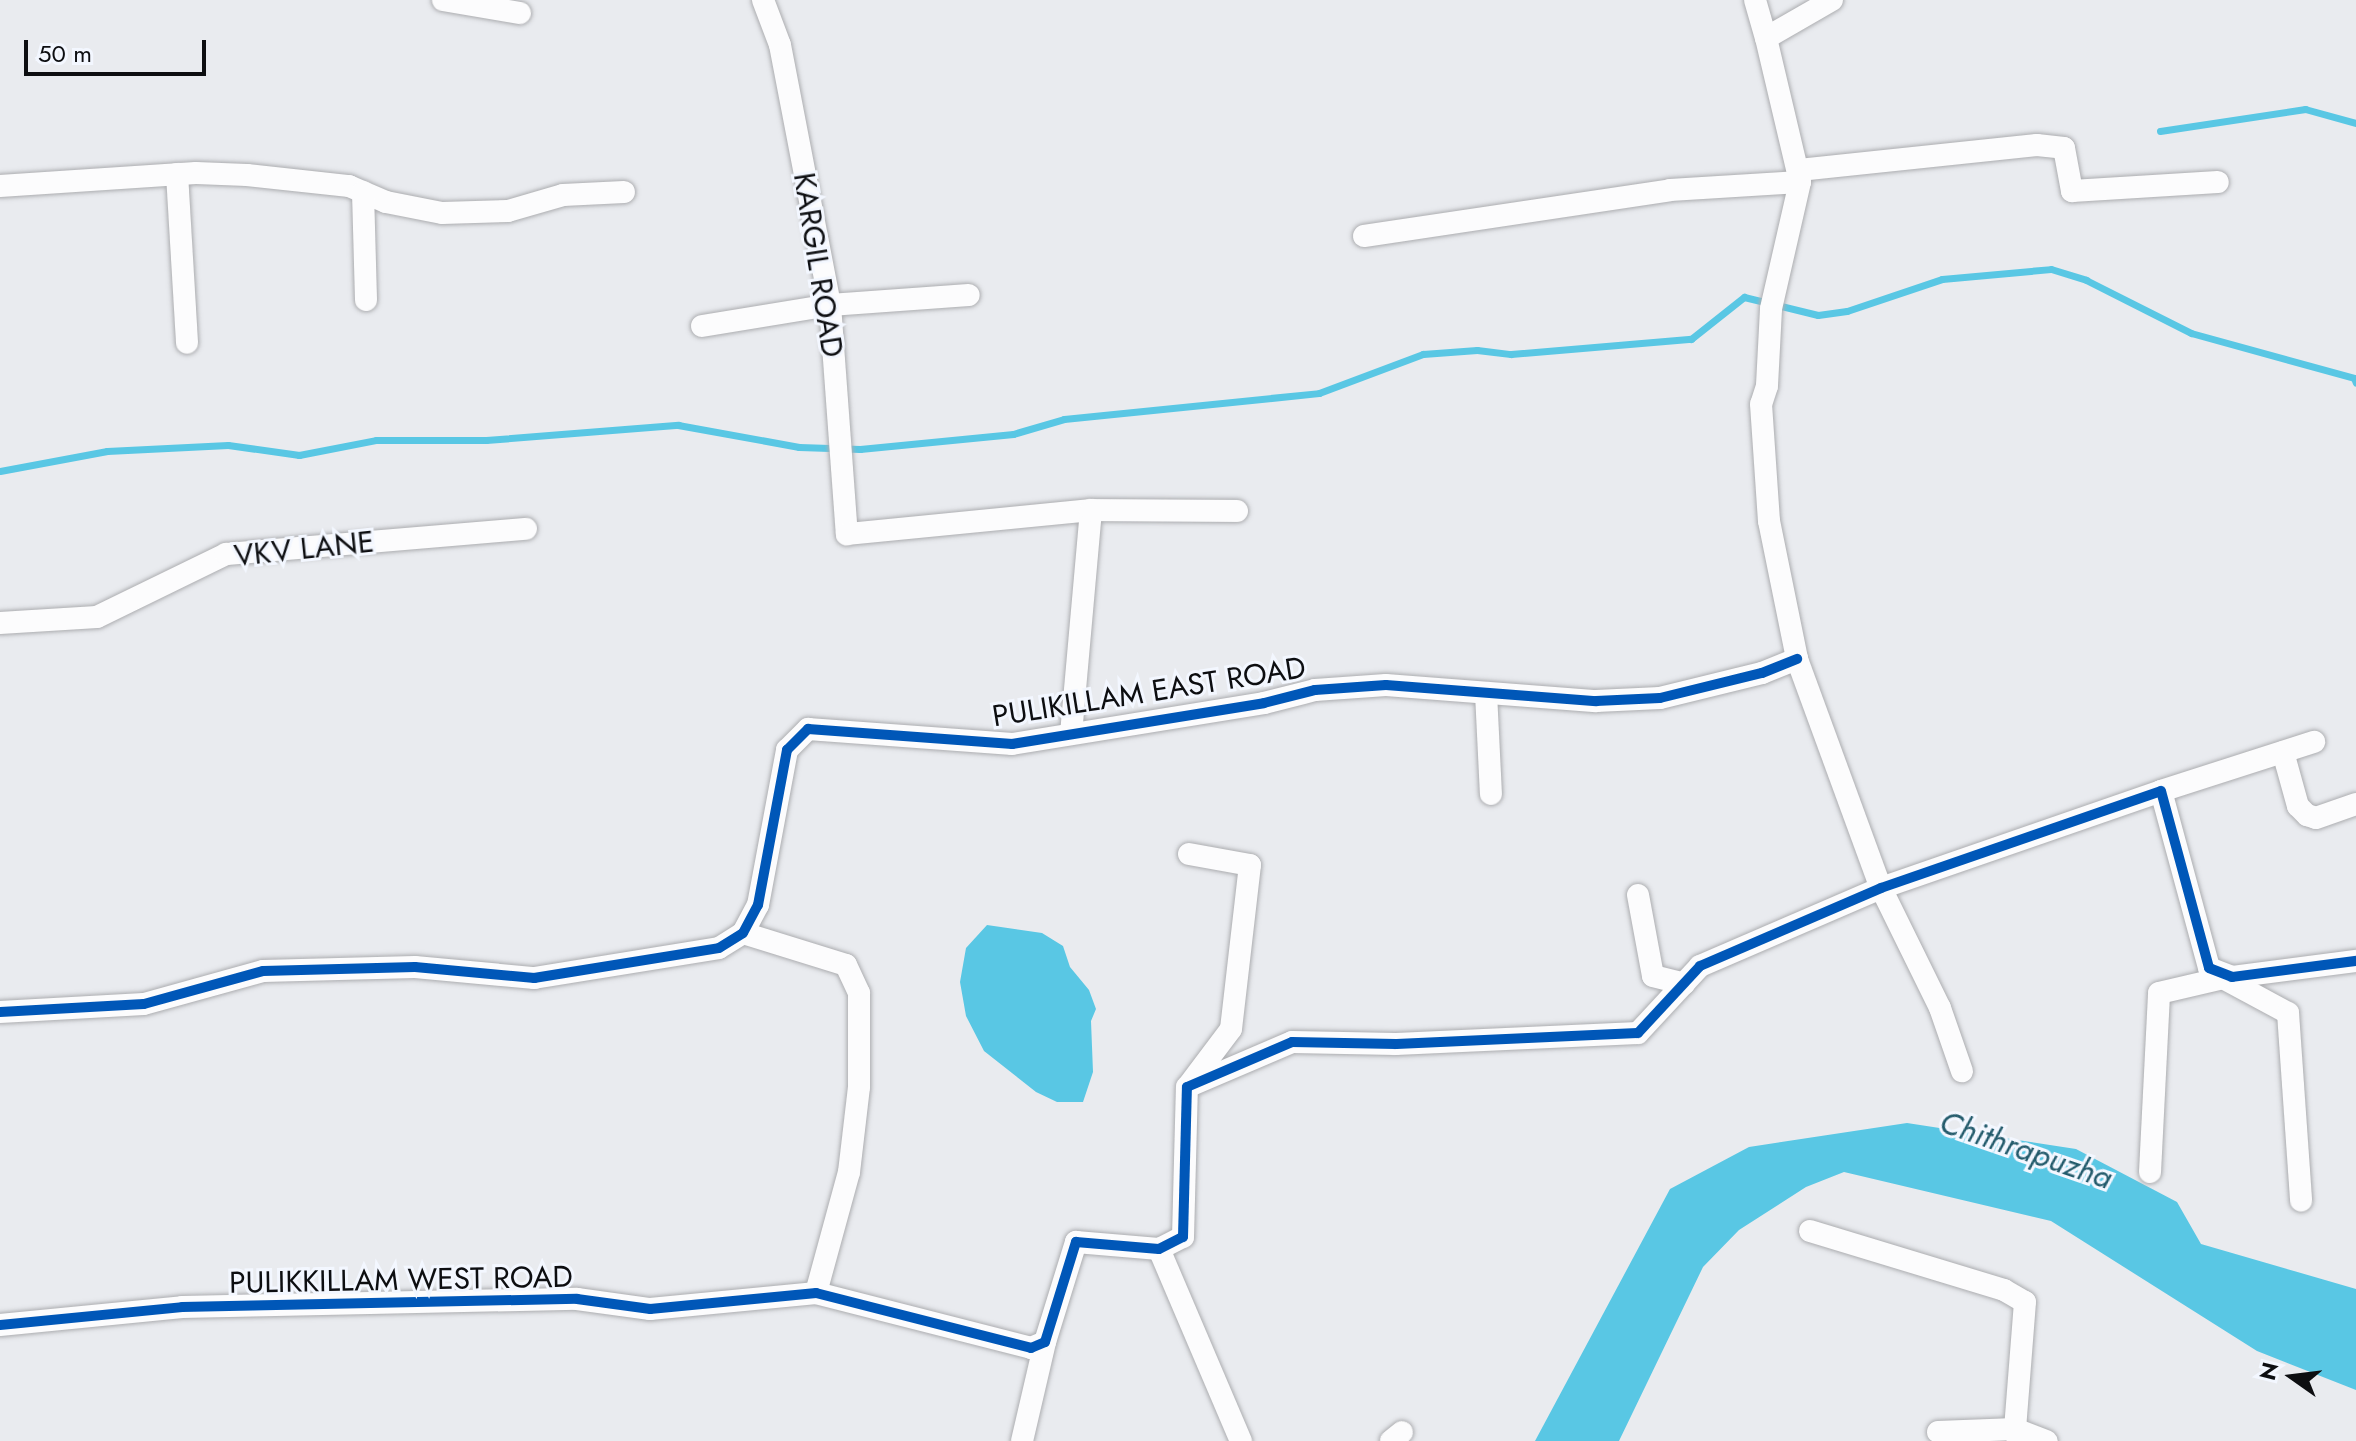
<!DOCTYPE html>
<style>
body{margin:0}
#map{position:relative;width:2356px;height:1441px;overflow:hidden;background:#e9ebef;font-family:Jost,sans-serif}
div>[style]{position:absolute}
.water>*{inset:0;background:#59c7e4}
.stream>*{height:7px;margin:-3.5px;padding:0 3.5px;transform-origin:3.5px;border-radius:3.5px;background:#59c7e4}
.roads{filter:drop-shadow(0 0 2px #acadb0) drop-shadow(0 0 2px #acadb0)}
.minor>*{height:22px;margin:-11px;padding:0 11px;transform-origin:11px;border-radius:11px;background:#fcfcfd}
.cycleway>*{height:10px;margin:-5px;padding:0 5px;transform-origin:5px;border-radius:5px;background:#0057b8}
span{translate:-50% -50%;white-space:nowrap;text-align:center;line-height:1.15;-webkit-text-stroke:6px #f3f7ff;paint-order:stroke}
.street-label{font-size:30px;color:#0d0e11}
.water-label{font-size:32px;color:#235b6c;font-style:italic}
.north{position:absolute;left:2252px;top:1337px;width:80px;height:80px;-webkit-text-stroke:6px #f3f7ff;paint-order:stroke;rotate:284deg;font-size:22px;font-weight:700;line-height:32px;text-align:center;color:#0d0e11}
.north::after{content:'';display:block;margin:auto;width:28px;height:36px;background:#0d0e11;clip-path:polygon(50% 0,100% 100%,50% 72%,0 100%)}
.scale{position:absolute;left:24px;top:40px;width:182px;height:36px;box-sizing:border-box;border:4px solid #0d0e11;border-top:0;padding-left:10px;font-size:24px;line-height:28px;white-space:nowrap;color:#0d0e11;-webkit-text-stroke:6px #f3f7ff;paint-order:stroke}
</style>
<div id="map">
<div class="water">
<i style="clip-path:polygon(987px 925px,1042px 933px,1063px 946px,1070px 967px,1089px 990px,1096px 1009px,1091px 1021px,1093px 1072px,1083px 1102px,1057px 1102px,1036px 1092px,984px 1051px,966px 1016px,960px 982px,966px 948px)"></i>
<i style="clip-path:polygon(1907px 1123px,2076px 1149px,2177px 1202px,2201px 1244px,2356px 1289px,2356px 1390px,2257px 1351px,2051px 1221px,1844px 1172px,1806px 1187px,1739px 1230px,1703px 1267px,1619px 1441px,1535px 1441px,1670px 1189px,1749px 1147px)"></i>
</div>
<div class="stream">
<i style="left:2160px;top:131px;width:147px;rotate:-8.6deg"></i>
<i style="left:2305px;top:109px;width:53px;rotate:15.4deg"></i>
<i style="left:0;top:471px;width:109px;rotate:-10.6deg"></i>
<i style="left:107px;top:451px;width:121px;rotate:-2.8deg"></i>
<i style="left:228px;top:445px;width:72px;rotate:8deg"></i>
<i style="left:299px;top:455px;width:78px;rotate:-11deg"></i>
<i style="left:376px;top:440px;width:110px"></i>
<i style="left:486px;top:440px;width:193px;rotate:-4.5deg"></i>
<i style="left:678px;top:425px;width:123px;rotate:10.3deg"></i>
<i style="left:799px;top:447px;width:61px;rotate:1.9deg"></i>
<i style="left:860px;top:449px;width:154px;rotate:-5.6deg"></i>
<i style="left:1013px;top:434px;width:53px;rotate:-16.4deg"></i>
<i style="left:1064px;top:419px;width:256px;rotate:-5.8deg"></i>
<i style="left:1319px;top:393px;width:111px;rotate:-20.6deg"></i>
<i style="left:1423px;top:354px;width:54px;rotate:-4.2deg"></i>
<i style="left:1477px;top:350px;width:34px;rotate:7deg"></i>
<i style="left:1511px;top:354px;width:181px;rotate:-4.8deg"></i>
<i style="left:1691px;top:339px;width:68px;rotate:-38.4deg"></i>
<i style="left:1744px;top:297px;width:76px;rotate:13.7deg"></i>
<i style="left:1818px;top:315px;width:29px;rotate:-8deg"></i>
<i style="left:1847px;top:311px;width:100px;rotate:-18.6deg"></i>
<i style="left:1942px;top:279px;width:109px;rotate:-5.2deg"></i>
<i style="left:2051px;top:269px;width:37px;rotate:17deg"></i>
<i style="left:2086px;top:280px;width:118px;rotate:26.8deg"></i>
<i style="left:2191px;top:333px;width:169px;rotate:15.4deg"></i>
<i style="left:2354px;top:378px;width:5px;rotate:68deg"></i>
</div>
<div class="roads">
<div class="minor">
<i style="left:443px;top:0;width:78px;rotate:9.6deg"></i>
<i style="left:763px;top:0;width:48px;rotate:69.3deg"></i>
<i style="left:780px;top:45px;width:265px;rotate:79.1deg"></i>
<i style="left:830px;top:305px;width:230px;rotate:85.8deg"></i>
<i style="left:847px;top:534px;width:245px;rotate:-5.6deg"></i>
<i style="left:1091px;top:510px;width:223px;rotate:95.1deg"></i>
<i style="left:1755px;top:0;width:40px;rotate:74deg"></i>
<i style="left:1832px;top:0;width:76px;rotate:150.1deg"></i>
<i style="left:1766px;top:38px;width:148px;rotate:76.7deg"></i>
<i style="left:1800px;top:182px;width:130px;rotate:102.9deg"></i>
<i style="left:1771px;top:309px;width:77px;rotate:93deg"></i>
<i style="left:1767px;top:386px;width:19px;rotate:108deg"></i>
<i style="left:1761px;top:404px;width:117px;rotate:86.1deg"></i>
<i style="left:1769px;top:521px;width:141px;rotate:78.5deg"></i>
<i style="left:1797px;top:659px;width:244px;rotate:69.9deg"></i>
<i style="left:1881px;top:888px;width:134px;rotate:63.8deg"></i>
<i style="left:1940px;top:1008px;width:67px;rotate:70.8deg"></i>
<i style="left:1799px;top:170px;width:239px;rotate:-6deg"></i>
<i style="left:2037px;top:145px;width:27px;rotate:6deg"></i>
<i style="left:2064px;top:148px;width:44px;rotate:79.5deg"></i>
<i style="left:2072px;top:191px;width:146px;rotate:-3.5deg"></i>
<i style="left:177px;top:174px;width:169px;rotate:86.6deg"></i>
<i style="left:0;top:186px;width:196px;rotate:-3.8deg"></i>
<i style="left:196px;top:173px;width:51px;rotate:2.2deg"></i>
<i style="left:247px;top:175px;width:103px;rotate:6.2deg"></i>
<i style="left:349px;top:186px;width:40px;rotate:23.4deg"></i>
<i style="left:386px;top:202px;width:57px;rotate:11.1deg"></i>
<i style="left:442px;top:213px;width:66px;rotate:-1.7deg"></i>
<i style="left:508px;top:211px;width:57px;rotate:-16.2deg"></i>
<i style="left:563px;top:195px;width:61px;rotate:-2.8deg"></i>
<i style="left:363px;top:192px;width:108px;rotate:88.4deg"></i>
<i style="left:1364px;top:236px;width:309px;rotate:-8.5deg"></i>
<i style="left:1670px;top:190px;width:130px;rotate:-3.5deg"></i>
<i style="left:702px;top:326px;width:130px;rotate:-9.3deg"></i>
<i style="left:830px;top:305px;width:139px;rotate:-4.1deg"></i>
<i style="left:1091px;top:510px;width:146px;rotate:0.4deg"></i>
<i style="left:0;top:623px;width:97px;rotate:-3.5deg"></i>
<i style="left:97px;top:617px;width:144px;rotate:-26deg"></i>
<i style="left:226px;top:554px;width:301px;rotate:-4.8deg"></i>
<i style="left:1486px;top:693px;width:101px;rotate:87.2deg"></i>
<i style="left:2283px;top:752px;width:56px;rotate:74.5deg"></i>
<i style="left:2298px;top:806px;width:13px;rotate:45deg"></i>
<i style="left:2307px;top:815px;width:9px;rotate:18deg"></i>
<i style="left:2316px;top:818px;width:42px;rotate:-19.3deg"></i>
<i style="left:2161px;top:791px;width:161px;rotate:-17.8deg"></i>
<i style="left:1638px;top:895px;width:82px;rotate:79.5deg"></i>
<i style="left:1653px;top:976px;width:32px;rotate:14deg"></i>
<i style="left:743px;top:933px;width:108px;rotate:17.3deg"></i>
<i style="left:846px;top:965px;width:31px;rotate:65deg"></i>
<i style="left:859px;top:993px;width:94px;rotate:90deg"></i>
<i style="left:859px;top:1087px;width:86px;rotate:96.7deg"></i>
<i style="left:849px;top:1172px;width:125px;rotate:105.3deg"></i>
<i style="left:0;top:1012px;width:144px;rotate:-3.2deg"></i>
<i style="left:144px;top:1004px;width:123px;rotate:-15.5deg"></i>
<i style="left:263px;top:971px;width:152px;rotate:-1.5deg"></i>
<i style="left:415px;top:967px;width:120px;rotate:5.3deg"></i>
<i style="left:534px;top:978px;width:187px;rotate:-9.2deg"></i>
<i style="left:719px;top:948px;width:28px;rotate:-32deg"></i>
<i style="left:743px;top:933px;width:32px;rotate:-62deg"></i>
<i style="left:758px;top:905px;width:158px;rotate:-79.4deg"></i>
<i style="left:787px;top:750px;width:30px;rotate:-45deg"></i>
<i style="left:808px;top:729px;width:205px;rotate:4.2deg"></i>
<i style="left:1012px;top:744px;width:255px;rotate:-9.2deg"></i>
<i style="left:1264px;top:703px;width:53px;rotate:-14.3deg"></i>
<i style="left:1315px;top:690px;width:71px;rotate:-4deg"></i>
<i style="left:1386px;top:685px;width:211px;rotate:4.4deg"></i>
<i style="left:1596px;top:701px;width:64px;rotate:-2.7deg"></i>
<i style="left:1660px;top:698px;width:105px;rotate:-13.8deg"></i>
<i style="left:1762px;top:673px;width:38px;rotate:-22deg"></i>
<i style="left:1188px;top:1086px;width:71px;rotate:-53deg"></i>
<i style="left:1231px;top:1029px;width:165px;rotate:-83.4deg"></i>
<i style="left:1250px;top:865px;width:62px;rotate:-169.8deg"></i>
<i style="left:2150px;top:1172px;width:179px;rotate:-87.1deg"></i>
<i style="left:2159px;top:993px;width:66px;rotate:-13.2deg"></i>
<i style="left:2223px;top:978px;width:74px;rotate:28.3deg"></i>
<i style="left:2288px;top:1013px;width:188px;rotate:86deg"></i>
<i style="left:1810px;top:1231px;width:203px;rotate:16.9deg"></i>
<i style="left:2004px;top:1290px;width:24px;rotate:30deg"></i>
<i style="left:2025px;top:1302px;width:127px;rotate:94.5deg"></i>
<i style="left:2015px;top:1429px;width:34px;rotate:21deg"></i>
<i style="left:1159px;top:1249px;width:209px;rotate:66.9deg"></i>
<i style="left:0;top:1325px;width:183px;rotate:-5.6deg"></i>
<i style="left:182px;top:1307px;width:395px;rotate:-1.2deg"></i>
<i style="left:577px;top:1299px;width:74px;rotate:7.8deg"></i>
<i style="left:650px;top:1309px;width:167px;rotate:-5.5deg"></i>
<i style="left:816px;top:1293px;width:222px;rotate:14.3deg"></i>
<i style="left:1031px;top:1348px;width:15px;rotate:-23deg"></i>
<i style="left:1045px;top:1342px;width:105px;rotate:-72.8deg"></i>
<i style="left:1076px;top:1242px;width:83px;rotate:4.8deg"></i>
<i style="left:1159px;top:1249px;width:27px;rotate:-27deg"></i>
<i style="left:1183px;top:1237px;width:150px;rotate:-88.5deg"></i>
<i style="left:1187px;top:1087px;width:114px;rotate:-23.2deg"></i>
<i style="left:1292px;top:1042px;width:104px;rotate:1.1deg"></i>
<i style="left:1396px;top:1044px;width:242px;rotate:-2.6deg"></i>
<i style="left:1638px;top:1033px;width:91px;rotate:-47.2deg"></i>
<i style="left:1700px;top:966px;width:197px;rotate:-23.3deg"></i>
<i style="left:1881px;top:888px;width:296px;rotate:-19.1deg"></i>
<i style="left:2161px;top:791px;width:183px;rotate:74.8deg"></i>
<i style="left:2209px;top:968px;width:25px;rotate:21deg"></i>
<i style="left:2232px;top:977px;width:125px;rotate:-7.4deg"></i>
<i style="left:1938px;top:1432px;width:77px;rotate:-2.2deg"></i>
<i style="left:2015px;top:1429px;width:12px;rotate:76deg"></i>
<i style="left:1022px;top:1441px;width:102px;rotate:-76.9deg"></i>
<i style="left:1391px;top:1441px;width:14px;rotate:-39deg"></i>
</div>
</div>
<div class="cycleway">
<i style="left:0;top:1012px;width:144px;rotate:-3.2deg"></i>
<i style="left:144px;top:1004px;width:123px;rotate:-15.5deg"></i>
<i style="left:263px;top:971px;width:152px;rotate:-1.5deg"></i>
<i style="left:415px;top:967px;width:120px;rotate:5.3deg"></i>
<i style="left:534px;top:978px;width:187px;rotate:-9.2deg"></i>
<i style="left:719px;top:948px;width:28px;rotate:-32deg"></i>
<i style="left:743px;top:933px;width:32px;rotate:-62deg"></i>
<i style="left:758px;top:905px;width:158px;rotate:-79.4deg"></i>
<i style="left:787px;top:750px;width:30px;rotate:-45deg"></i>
<i style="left:808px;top:729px;width:205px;rotate:4.2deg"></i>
<i style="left:1012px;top:744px;width:255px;rotate:-9.2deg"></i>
<i style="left:1264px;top:703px;width:53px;rotate:-14.3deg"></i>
<i style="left:1315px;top:690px;width:71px;rotate:-4deg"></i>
<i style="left:1386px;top:685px;width:211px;rotate:4.4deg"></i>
<i style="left:1596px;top:701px;width:64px;rotate:-2.7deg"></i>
<i style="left:1660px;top:698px;width:105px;rotate:-13.8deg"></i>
<i style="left:1762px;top:673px;width:38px;rotate:-22deg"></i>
<i style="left:0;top:1325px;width:183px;rotate:-5.6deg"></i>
<i style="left:182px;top:1307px;width:395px;rotate:-1.2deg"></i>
<i style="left:577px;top:1299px;width:74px;rotate:7.8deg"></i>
<i style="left:650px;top:1309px;width:167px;rotate:-5.5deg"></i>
<i style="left:816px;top:1293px;width:222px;rotate:14.3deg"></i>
<i style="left:1031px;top:1348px;width:15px;rotate:-23deg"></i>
<i style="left:1045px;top:1342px;width:105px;rotate:-72.8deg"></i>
<i style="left:1076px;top:1242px;width:83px;rotate:4.8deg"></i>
<i style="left:1159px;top:1249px;width:27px;rotate:-27deg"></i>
<i style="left:1183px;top:1237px;width:150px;rotate:-88.5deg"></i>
<i style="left:1187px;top:1087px;width:114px;rotate:-23.2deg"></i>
<i style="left:1292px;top:1042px;width:104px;rotate:1.1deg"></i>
<i style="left:1396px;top:1044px;width:242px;rotate:-2.6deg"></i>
<i style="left:1638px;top:1033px;width:91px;rotate:-47.2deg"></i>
<i style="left:1700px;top:966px;width:197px;rotate:-23.3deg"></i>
<i style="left:1881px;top:888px;width:296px;rotate:-19.1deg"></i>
<i style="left:2161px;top:791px;width:183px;rotate:74.8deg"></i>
<i style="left:2209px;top:968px;width:25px;rotate:21deg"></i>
<i style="left:2232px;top:977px;width:125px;rotate:-7.4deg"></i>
</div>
<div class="street-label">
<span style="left:818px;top:265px;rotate:81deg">KARGIL ROAD</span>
<span style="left:304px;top:549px;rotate:-6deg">VKV LANE</span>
<span style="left:1149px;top:692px;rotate:-9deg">PULIKILLAM EAST ROAD</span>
<span style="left:401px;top:1280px;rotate:-1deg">PULIKKILLAM WEST ROAD</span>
</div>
<div class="water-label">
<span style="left:2026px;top:1150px;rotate:19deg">Chithrapuzha</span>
</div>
<div class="north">N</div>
<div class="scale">50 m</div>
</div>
